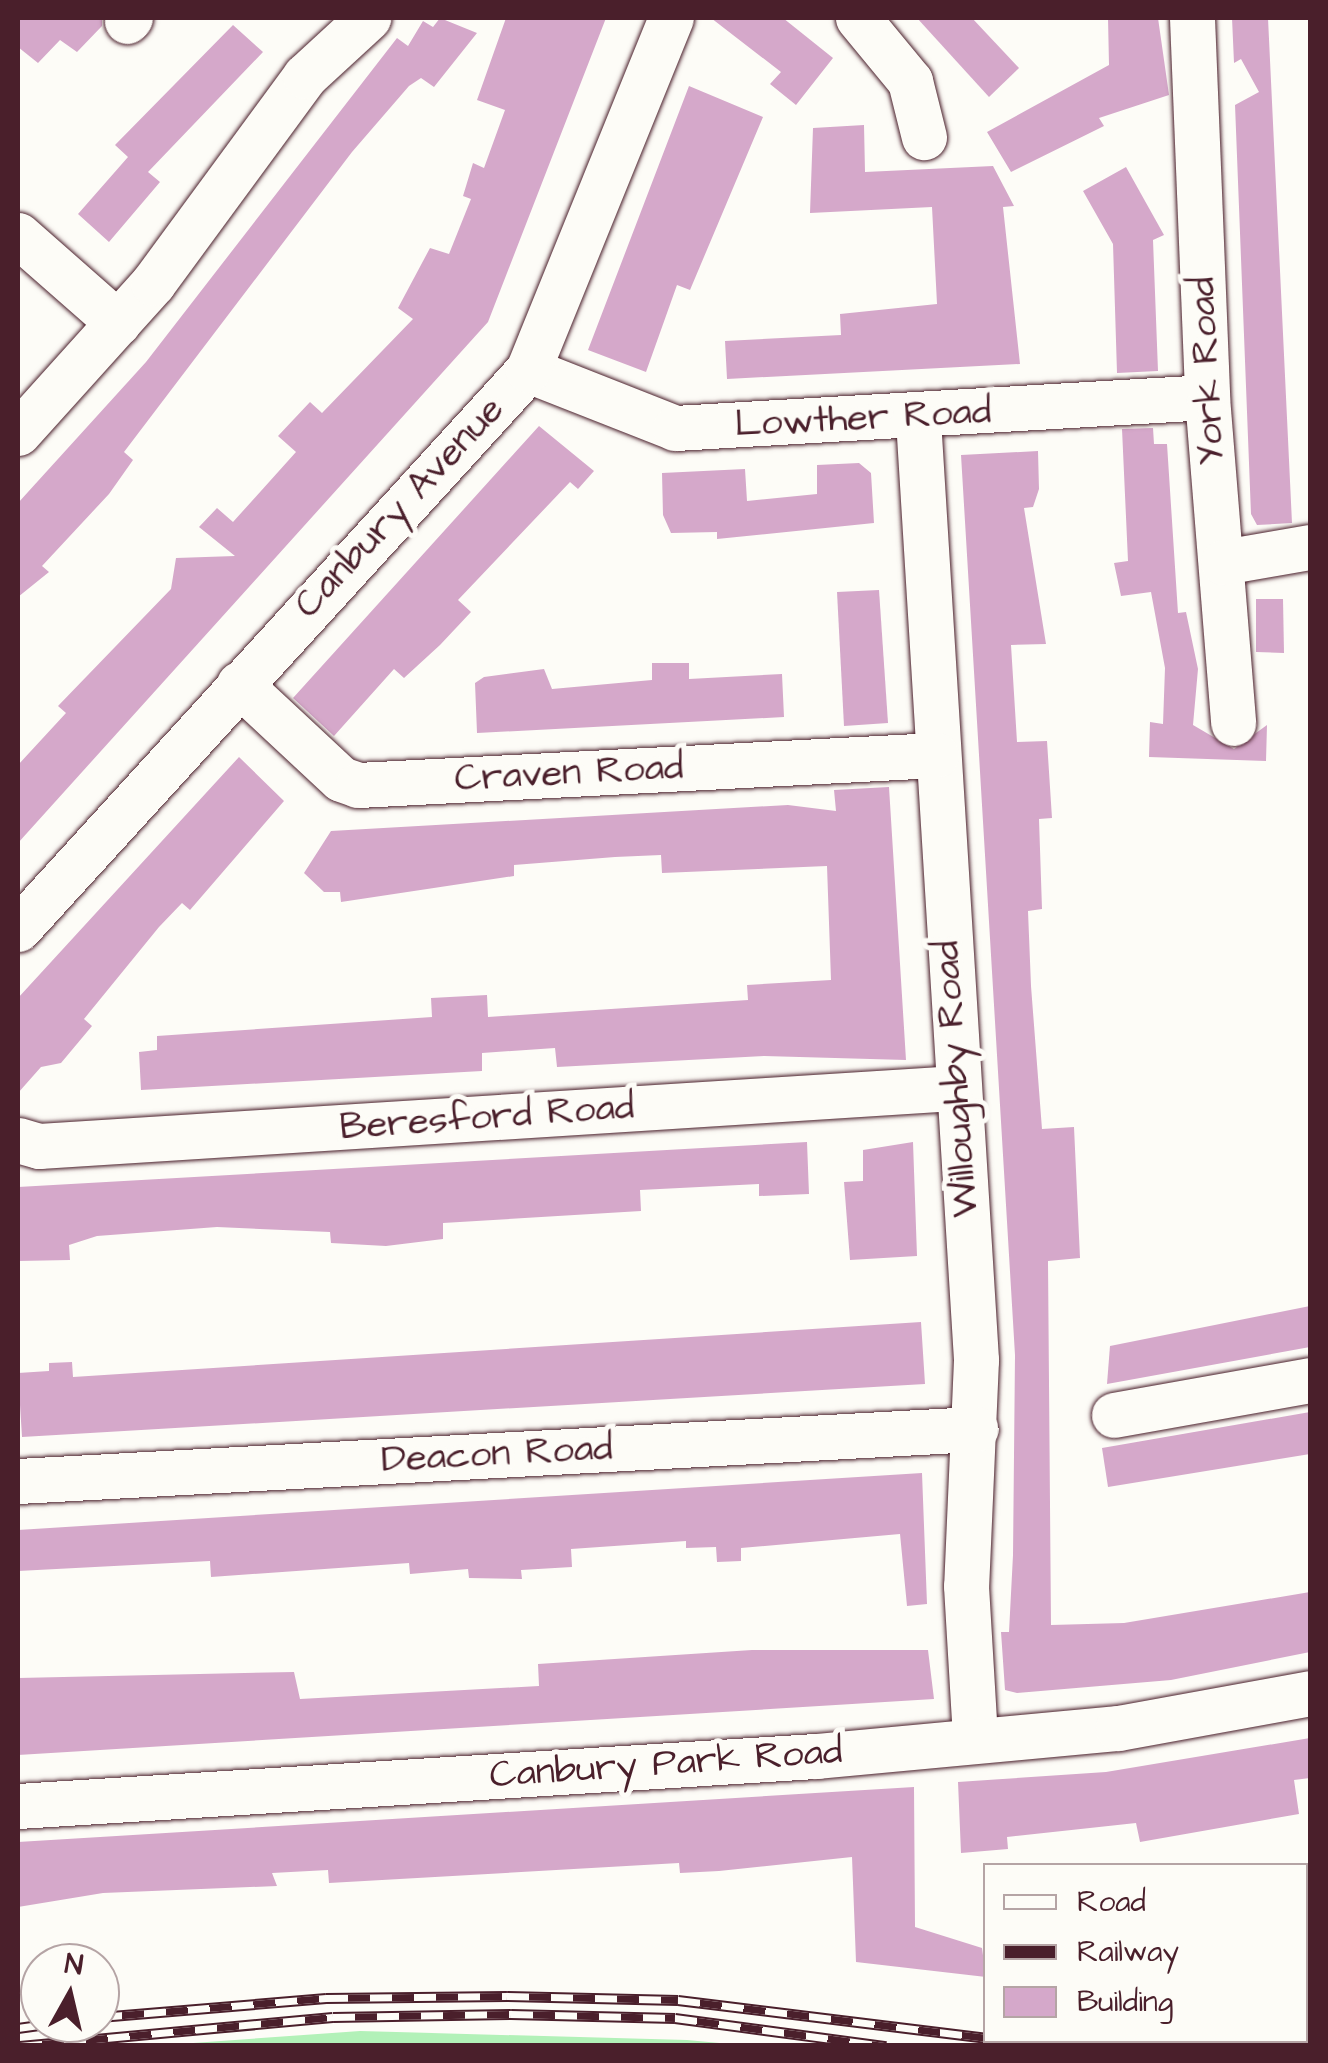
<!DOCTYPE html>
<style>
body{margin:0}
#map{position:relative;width:1328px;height:2063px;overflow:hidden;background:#fdfcf7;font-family:"Architects Daughter",sans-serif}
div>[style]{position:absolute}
.green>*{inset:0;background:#b2f1b8}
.building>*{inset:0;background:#d5a8ca}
.roads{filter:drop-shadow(0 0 2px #4a1f2b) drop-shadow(0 0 2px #4a1f2b)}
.minor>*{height:45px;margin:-22.5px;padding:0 22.5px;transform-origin:22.5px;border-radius:22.5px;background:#fdfcf7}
.rail>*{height:11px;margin-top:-5.5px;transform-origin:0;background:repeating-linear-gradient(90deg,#fdfcf7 0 22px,#4a1f2b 0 44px);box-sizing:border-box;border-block:2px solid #4a1f2b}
span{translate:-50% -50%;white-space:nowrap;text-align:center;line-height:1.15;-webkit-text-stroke:10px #fdfcf7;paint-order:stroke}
.street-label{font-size:38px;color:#4a1f2b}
.frame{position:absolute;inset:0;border:20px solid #4a1f2b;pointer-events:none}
.legend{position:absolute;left:983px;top:1863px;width:325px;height:180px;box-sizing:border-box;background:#fdfcf7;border:2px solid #b5a4a5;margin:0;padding:12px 18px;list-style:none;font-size:30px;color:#4a1f2b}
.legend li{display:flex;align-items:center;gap:20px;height:50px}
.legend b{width:50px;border:2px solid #b5a4a5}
.north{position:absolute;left:20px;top:1943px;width:100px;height:100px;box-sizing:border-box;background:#fdfcf7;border:2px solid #b5a4a5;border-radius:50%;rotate:8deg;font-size:28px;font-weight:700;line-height:40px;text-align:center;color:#4a1f2b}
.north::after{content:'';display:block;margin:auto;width:35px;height:45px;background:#4a1f2b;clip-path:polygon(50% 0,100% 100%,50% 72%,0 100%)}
</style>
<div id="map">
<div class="green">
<i style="clip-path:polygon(360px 2031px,687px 2040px,741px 2045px,165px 2045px)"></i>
</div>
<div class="building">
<i style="clip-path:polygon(18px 18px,102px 18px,102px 26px,77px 52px,60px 40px,38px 63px,18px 47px)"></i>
<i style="clip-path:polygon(440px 18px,477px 33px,434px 87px,421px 78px,409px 86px,352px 152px,124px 452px,133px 460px,109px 494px,42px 566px,49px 572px,18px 597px,18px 503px,146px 362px,397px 38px,408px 46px,423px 21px,433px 27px)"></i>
<i style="clip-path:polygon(506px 18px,606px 18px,488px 322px,18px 843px,18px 765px,66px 713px,58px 706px,171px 589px,176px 558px,235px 556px,199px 527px,217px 508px,233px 522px,296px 452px,278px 436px,310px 402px,322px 413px,413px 319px,398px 308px,430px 248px,449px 254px,471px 199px,463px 196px,473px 163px,484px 168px,505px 110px,477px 100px)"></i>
<i style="clip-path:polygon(711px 18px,783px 18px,833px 58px,796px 105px,770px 84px,781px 72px)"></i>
<i style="clip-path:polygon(917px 18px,972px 18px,1019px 68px,989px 97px)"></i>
<i style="clip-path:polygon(1108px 18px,1158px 18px,1169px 95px,1099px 118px,1104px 126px,1011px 172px,987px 132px,1109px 65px)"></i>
<i style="clip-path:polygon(1232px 18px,1268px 18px,1292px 523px,1257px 525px,1251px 514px,1235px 105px,1259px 92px,1241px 59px,1234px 63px)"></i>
<i style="clip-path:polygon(233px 25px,263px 52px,148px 172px,160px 182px,109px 242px,78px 214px,128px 157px,115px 145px)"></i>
<i style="clip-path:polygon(689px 86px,763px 117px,690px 290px,677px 285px,646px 372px,588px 350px)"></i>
<i style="clip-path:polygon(864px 125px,865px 172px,993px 166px,1014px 206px,1003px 207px,1020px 364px,727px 379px,725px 341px,841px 335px,840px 314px,937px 304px,932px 207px,810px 213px,813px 128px)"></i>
<i style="clip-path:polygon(1126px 167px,1164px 235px,1153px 240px,1158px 371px,1117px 373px,1113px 244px,1083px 191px)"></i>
<i style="clip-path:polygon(539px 426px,594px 471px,578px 489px,570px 482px,458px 600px,471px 612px,440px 645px,404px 678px,394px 669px,334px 736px,293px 698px)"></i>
<i style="clip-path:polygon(1153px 428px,1154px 444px,1167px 444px,1178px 613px,1186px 612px,1198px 669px,1193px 725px,1234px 749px,1267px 725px,1266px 761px,1149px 757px,1150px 722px,1163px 724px,1165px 668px,1151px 592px,1121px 596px,1114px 563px,1128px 561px,1122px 429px)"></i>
<i style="clip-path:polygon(1038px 451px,1039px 489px,1033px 507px,1024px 508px,1046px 644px,1011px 645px,1017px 742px,1047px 741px,1052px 818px,1039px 819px,1042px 909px,1028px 911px,1031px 986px,1042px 1129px,1074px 1127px,1080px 1258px,1048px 1261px,1051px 1625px,1124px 1623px,1310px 1592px,1310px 1652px,1171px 1680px,1017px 1693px,1005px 1690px,1001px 1632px,1009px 1632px,1013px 1555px,1015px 1355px,961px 455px)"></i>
<i style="clip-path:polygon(859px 463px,871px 473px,874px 523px,717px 539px,717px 532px,671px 533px,663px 515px,662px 473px,745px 469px,747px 501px,817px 494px,817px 465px)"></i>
<i style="clip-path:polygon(879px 590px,888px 723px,844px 726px,837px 592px)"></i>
<i style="clip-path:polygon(1256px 599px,1283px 599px,1284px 653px,1256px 652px)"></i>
<i style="clip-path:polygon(652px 663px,689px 663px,689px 679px,782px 674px,784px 717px,477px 733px,475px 683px,484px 677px,544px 669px,552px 689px,652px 680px)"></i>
<i style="clip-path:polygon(239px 757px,284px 801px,190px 910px,182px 903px,159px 927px,84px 1019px,92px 1026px,61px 1063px,41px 1067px,18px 1093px,18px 998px)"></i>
<i style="clip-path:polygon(889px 787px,906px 1060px,764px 1056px,557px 1067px,555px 1048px,482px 1053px,482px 1071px,141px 1090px,139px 1052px,157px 1050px,157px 1036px,432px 1017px,431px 998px,487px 995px,488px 1017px,748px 1000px,747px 985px,831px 980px,827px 866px,662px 873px,661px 855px,615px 857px,514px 865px,514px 876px,341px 902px,340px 892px,324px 892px,304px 873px,331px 831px,788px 805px,836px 811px,834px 790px)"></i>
<i style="clip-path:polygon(807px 1142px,809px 1194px,759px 1196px,759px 1184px,640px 1190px,641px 1211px,443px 1223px,443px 1239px,386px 1246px,331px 1243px,330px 1232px,217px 1227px,97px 1236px,69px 1245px,70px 1260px,18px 1261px,18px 1187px)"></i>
<i style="clip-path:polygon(913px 1142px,917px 1256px,850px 1260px,844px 1182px,863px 1181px,863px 1150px)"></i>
<i style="clip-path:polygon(1310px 1306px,1310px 1347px,1107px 1384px,1110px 1346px)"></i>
<i style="clip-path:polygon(921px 1322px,925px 1384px,22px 1437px,18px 1373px,49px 1371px,49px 1363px,72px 1362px,73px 1377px)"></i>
<i style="clip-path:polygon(1310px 1412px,1310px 1454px,1108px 1487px,1102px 1448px)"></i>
<i style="clip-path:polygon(922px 1473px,927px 1604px,907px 1606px,900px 1534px,741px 1548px,741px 1561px,717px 1562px,716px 1547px,686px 1548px,686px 1541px,571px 1549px,572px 1567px,521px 1570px,522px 1579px,469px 1578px,468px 1569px,410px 1574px,409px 1563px,211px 1577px,210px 1561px,18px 1571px,18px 1530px)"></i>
<i style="clip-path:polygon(752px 1650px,928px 1650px,934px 1699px,18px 1755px,18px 1678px,294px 1672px,300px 1699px,539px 1686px,538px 1664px)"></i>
<i style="clip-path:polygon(1310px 1738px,1310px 1778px,1294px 1780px,1299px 1814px,1140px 1842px,1136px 1823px,1007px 1837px,1008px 1849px,961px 1853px,958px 1782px,1106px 1772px)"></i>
<i style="clip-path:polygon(914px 1787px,915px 1927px,982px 1948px,986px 1977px,856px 1962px,852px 1857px,719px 1871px,680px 1873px,679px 1863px,329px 1883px,328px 1870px,272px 1873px,277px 1886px,103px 1893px,18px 1907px,18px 1842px)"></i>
</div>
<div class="roads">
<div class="minor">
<i style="left:858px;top:18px;width:82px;rotate:50.5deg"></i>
<i style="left:910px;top:81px;width:58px;rotate:76deg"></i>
<i style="left:1192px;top:18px;width:379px;rotate:87.7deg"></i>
<i style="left:1207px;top:397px;width:327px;rotate:85.4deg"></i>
<i style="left:127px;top:21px;width:4px;rotate:-45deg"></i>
<i style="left:18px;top:235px;width:133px;rotate:41.3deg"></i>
<i style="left:528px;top:370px;width:158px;rotate:21.5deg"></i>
<i style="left:675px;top:428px;width:533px;rotate:-3.33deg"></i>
<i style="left:918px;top:419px;width:943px;rotate:86.47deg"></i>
<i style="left:976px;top:1360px;width:226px;rotate:92.5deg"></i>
<i style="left:966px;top:1586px;width:152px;rotate:86.6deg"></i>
<i style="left:18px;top:433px;width:202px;rotate:-48deg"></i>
<i style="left:153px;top:283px;width:257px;rotate:-53.7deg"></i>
<i style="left:305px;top:76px;width:86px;rotate:-42.6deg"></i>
<i style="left:1223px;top:562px;width:88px;rotate:-9.8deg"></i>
<i style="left:239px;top:684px;width:139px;rotate:43deg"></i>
<i style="left:341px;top:779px;width:18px;rotate:19deg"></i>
<i style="left:358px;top:785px;width:579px;rotate:-2.97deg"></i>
<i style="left:18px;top:929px;width:757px;rotate:-47.62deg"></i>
<i style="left:528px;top:370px;width:380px;rotate:-67.9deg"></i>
<i style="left:18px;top:1140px;width:22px;rotate:16deg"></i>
<i style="left:39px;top:1146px;width:920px;rotate:-3.62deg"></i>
<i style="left:1114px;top:1415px;width:199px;rotate:-10.1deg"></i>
<i style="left:18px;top:1481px;width:959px;rotate:-3.11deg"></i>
<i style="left:18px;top:1806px;width:800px;rotate:-3.59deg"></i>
<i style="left:816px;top:1756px;width:303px;rotate:-5.3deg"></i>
<i style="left:1118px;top:1728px;width:195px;rotate:-10.3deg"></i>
</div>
</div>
<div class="rail">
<i style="left:100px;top:2017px;width:227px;rotate:-4.8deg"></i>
<i style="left:326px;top:1998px;width:181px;rotate:-0.6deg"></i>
<i style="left:507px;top:1996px;width:171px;rotate:1.3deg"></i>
<i style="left:678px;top:2000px;width:310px;rotate:7deg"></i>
<i style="left:18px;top:2028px;width:34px;rotate:-8deg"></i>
<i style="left:1000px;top:2040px;width:29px;rotate:12deg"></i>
<i style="left:20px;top:2046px;width:314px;rotate:-5.3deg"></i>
<i style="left:333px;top:2017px;width:178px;rotate:-1deg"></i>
<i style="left:511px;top:2014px;width:164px;rotate:1.4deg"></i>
<i style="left:675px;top:2018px;width:213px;rotate:7.6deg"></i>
</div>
<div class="street-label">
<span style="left:1208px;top:371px;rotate:-93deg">York Road</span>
<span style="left:863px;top:419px;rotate:-3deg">Lowther Road</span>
<span style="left:400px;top:508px;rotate:-47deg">Canbury Avenue</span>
<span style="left:569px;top:774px;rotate:-3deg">Craven Road</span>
<span style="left:957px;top:1079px;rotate:-94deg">Willoughby Road</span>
<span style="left:487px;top:1118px;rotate:-4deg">Beresford Road</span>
<span style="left:497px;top:1455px;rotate:-3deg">Deacon Road</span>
<span style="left:666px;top:1764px;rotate:-4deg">Canbury Park Road</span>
</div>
<div class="frame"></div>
<ul class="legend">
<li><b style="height:12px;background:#fdfcf7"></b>Road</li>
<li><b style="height:12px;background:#4a1f2b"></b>Railway</li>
<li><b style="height:28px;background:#d5a8ca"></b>Building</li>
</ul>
<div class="north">N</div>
</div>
